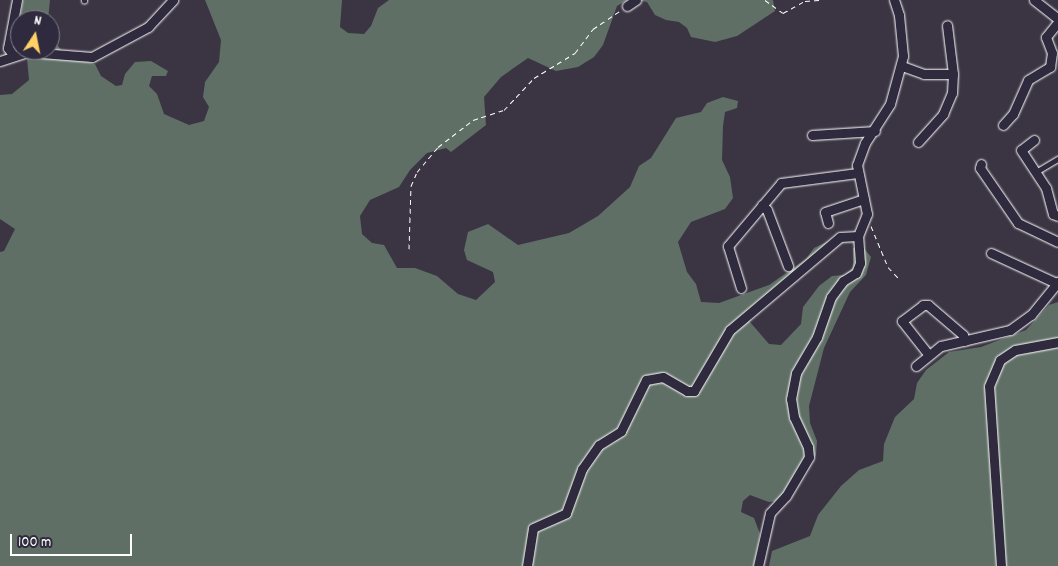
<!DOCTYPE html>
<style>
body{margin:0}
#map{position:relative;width:1058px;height:566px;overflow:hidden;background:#3b3543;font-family:Dekko,sans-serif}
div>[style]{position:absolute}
.green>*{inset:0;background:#5f6f65}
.path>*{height:1px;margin-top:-0.5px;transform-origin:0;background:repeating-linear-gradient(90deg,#fff 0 5px,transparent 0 9px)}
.roads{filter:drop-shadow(0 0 1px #fff) drop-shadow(0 0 1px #fff)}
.service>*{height:4.5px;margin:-2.25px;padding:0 2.25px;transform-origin:2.25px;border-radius:2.25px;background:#2f2a3d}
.minor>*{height:9px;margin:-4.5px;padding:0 4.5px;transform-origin:4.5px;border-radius:4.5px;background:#2f2a3d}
span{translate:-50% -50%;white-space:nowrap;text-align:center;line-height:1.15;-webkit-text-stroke:4px #2f2a3d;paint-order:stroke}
.north{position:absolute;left:10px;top:10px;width:50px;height:50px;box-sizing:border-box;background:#2f2a3d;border:1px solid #827f8b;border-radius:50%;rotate:11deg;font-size:14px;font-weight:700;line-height:20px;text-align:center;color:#fff}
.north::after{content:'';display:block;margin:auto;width:18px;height:22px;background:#ffd166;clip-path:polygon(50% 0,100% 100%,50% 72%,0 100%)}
.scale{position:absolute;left:10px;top:534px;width:122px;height:22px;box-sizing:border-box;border:2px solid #fff;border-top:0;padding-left:6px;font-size:15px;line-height:18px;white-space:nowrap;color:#fff;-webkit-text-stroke:4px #2f2a3d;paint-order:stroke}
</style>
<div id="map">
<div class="green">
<i style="clip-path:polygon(23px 0,50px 0,48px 20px,20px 20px)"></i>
<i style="clip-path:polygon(205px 0,342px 0,340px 27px,348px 33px,364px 34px,371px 26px,378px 8px,389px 0,627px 0,617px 6px,603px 45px,594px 57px,578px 67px,556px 71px,528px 58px,501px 77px,484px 97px,486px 125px,451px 152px,446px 148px,427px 153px,410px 170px,399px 187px,370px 200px,360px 216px,362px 234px,372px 243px,384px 245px,397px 268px,415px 268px,437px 276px,458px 294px,476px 300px,495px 282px,493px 272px,467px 260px,464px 250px,468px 232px,488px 224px,518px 245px,569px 233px,598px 216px,630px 187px,639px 166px,651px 158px,676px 118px,701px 112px,707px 103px,723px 97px,738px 101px,737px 108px,725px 112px,723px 126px,722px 160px,730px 177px,733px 198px,725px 209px,691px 222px,678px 242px,687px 272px,696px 284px,701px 302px,719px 303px,769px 285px,806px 259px,814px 248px,839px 236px,840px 244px,756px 302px,750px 322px,769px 344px,781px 345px,801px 324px,803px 307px,819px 286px,832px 276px,844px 275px,853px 268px,853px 248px,862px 246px,871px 257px,866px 275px,850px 292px,824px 348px,809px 406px,810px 423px,817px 441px,816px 455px,800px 478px,778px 501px,769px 502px,750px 495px,743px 501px,741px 512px,754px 518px,760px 534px,754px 566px,0 566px,0 252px,4px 251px,15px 229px,0 219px,0 95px,12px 94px,29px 80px,27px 58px,16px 46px,20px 20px,20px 50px,50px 50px,50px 36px,67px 57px,95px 64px,101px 76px,116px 86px,122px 85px,125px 74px,135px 62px,151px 61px,168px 71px,166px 76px,152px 76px,149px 86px,157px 94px,164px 114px,189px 125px,204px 121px,209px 107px,203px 97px,205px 82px,219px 62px,221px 40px)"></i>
<i style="clip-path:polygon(634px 0,773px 0,775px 11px,737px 36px,715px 42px,691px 37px,687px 28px,679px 22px,666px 20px,655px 15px,647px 2px)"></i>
<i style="clip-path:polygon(1058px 302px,1058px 566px,769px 566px,772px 551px,810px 536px,818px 515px,841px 486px,859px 470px,883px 461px,884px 444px,895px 417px,914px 399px,917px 383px,926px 370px,949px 352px,981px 347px,1026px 330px,1049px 305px)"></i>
</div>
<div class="path">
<i style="left:765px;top:0;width:22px;rotate:36deg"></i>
<i style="left:783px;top:13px;width:25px;rotate:-29deg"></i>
<i style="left:805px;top:1px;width:14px;rotate:-4deg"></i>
<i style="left:871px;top:226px;width:44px;rotate:67.5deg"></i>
<i style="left:888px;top:267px;width:16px;rotate:47deg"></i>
<i style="left:409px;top:249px;width:63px;rotate:-88.2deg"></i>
<i style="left:411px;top:186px;width:15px;rotate:-67deg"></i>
<i style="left:417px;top:172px;width:33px;rotate:-50deg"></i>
<i style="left:438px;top:147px;width:44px;rotate:-37.6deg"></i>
<i style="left:473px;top:120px;width:33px;rotate:-18deg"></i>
<i style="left:504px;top:110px;width:44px;rotate:-46.8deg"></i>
<i style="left:534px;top:78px;width:48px;rotate:-31.4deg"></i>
<i style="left:575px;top:53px;width:30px;rotate:-53deg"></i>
<i style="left:593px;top:29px;width:32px;rotate:-34deg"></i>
</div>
<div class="roads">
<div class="service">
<i style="left:84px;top:1px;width:1px;rotate:-90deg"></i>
<i style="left:1036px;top:172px;width:26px;rotate:-31deg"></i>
</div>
<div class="minor">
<i style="left:1034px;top:0;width:31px;rotate:38deg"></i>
<i style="left:627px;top:6px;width:11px;rotate:-34deg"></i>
<i style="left:14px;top:56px;width:10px;rotate:-127deg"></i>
<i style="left:8px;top:48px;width:49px;rotate:-79.4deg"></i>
<i style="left:0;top:61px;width:29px;rotate:-18deg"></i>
<i style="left:28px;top:52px;width:64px;rotate:4.5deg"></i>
<i style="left:92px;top:57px;width:64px;rotate:-28.2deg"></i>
<i style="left:148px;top:27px;width:37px;rotate:-47deg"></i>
<i style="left:902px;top:66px;width:23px;rotate:20deg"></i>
<i style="left:924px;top:74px;width:29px"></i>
<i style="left:953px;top:74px;width:49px;rotate:-97deg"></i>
<i style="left:1003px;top:125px;width:15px;rotate:-48deg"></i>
<i style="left:1013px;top:114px;width:37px;rotate:-66deg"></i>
<i style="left:1028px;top:80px;width:26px;rotate:-31deg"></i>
<i style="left:1050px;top:67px;width:14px;rotate:-82deg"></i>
<i style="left:1052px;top:53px;width:17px;rotate:-111deg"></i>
<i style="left:1046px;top:37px;width:19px;rotate:-51deg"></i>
<i style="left:812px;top:135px;width:63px;rotate:-3.6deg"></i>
<i style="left:1034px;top:140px;width:16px;rotate:142deg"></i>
<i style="left:1021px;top:150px;width:45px;rotate:56.7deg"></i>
<i style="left:1046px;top:188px;width:27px;rotate:75deg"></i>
<i style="left:1053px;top:214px;width:5px;rotate:22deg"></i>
<i style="left:918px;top:142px;width:38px;rotate:-48deg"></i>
<i style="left:943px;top:114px;width:23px;rotate:-67deg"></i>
<i style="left:952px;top:93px;width:19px;rotate:-87deg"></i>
<i style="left:981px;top:164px;width:4px;rotate:104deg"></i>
<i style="left:980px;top:168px;width:67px;rotate:55.4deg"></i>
<i style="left:1018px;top:223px;width:44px;rotate:25.4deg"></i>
<i style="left:762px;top:205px;width:7px;rotate:45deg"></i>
<i style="left:767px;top:210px;width:60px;rotate:69.4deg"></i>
<i style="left:828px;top:223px;width:11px;rotate:-105deg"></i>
<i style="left:825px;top:212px;width:41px;rotate:-18.4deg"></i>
<i style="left:991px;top:253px;width:72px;rotate:24.8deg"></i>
<i style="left:741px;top:288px;width:44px;rotate:-107.2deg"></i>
<i style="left:728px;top:246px;width:82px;rotate:-49.9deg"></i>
<i style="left:781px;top:183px;width:77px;rotate:-7.5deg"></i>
<i style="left:928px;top:354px;width:42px;rotate:-128.2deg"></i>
<i style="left:902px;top:321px;width:26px;rotate:-37deg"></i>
<i style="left:923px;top:305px;width:5px"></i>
<i style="left:928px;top:305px;width:46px;rotate:40.6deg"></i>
<i style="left:963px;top:335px;width:6px;rotate:72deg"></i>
<i style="left:916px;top:366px;width:32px;rotate:-39deg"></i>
<i style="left:941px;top:346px;width:71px;rotate:-13.1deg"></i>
<i style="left:1010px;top:330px;width:26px;rotate:-36deg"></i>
<i style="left:1031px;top:315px;width:43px;rotate:-50.7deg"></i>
<i style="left:527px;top:566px;width:38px;rotate:-81deg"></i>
<i style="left:533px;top:528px;width:36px;rotate:-24deg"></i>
<i style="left:566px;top:513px;width:47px;rotate:-70deg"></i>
<i style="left:582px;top:469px;width:29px;rotate:-55deg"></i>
<i style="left:599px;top:445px;width:26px;rotate:-32deg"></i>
<i style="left:621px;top:431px;width:57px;rotate:-63.9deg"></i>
<i style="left:646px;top:380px;width:17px;rotate:-10deg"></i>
<i style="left:663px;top:377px;width:28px;rotate:30deg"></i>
<i style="left:687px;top:391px;width:7px"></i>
<i style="left:694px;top:391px;width:71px;rotate:-59.5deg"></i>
<i style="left:730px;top:330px;width:144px;rotate:-40.2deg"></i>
<i style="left:840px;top:237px;width:18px;rotate:-3deg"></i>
<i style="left:758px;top:566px;width:54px;rotate:-77.2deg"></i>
<i style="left:770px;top:513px;width:23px;rotate:-47deg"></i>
<i style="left:786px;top:496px;width:45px;rotate:-59.5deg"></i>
<i style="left:809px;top:457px;width:10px;rotate:-96deg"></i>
<i style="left:808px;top:447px;width:33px;rotate:-115deg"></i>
<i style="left:794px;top:417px;width:18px;rotate:-99deg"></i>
<i style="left:791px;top:399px;width:26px;rotate:-79deg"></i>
<i style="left:796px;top:373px;width:42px;rotate:-59.7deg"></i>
<i style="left:817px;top:337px;width:42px;rotate:-70.7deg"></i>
<i style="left:831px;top:297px;width:20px;rotate:-53deg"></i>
<i style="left:843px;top:281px;width:15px;rotate:-32deg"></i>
<i style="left:856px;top:273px;width:11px;rotate:-68deg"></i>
<i style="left:860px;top:263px;width:27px;rotate:-94deg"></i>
<i style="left:858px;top:236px;width:24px;rotate:-68deg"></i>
<i style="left:867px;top:214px;width:50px;rotate:-101.5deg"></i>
<i style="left:857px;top:165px;width:23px;rotate:-70deg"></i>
<i style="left:865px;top:143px;width:46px;rotate:-57.3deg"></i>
<i style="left:890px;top:104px;width:50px;rotate:-74.8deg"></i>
<i style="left:903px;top:56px;width:41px;rotate:-95.6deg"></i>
<i style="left:899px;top:15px;width:16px;rotate:-108deg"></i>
<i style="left:1001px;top:566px;width:180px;rotate:-93.8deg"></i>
<i style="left:989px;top:386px;width:28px;rotate:-67deg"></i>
<i style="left:1000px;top:360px;width:18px;rotate:-34deg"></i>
<i style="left:1015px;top:350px;width:44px;rotate:-10.5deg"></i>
</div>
</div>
<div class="north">N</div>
<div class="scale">100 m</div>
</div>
